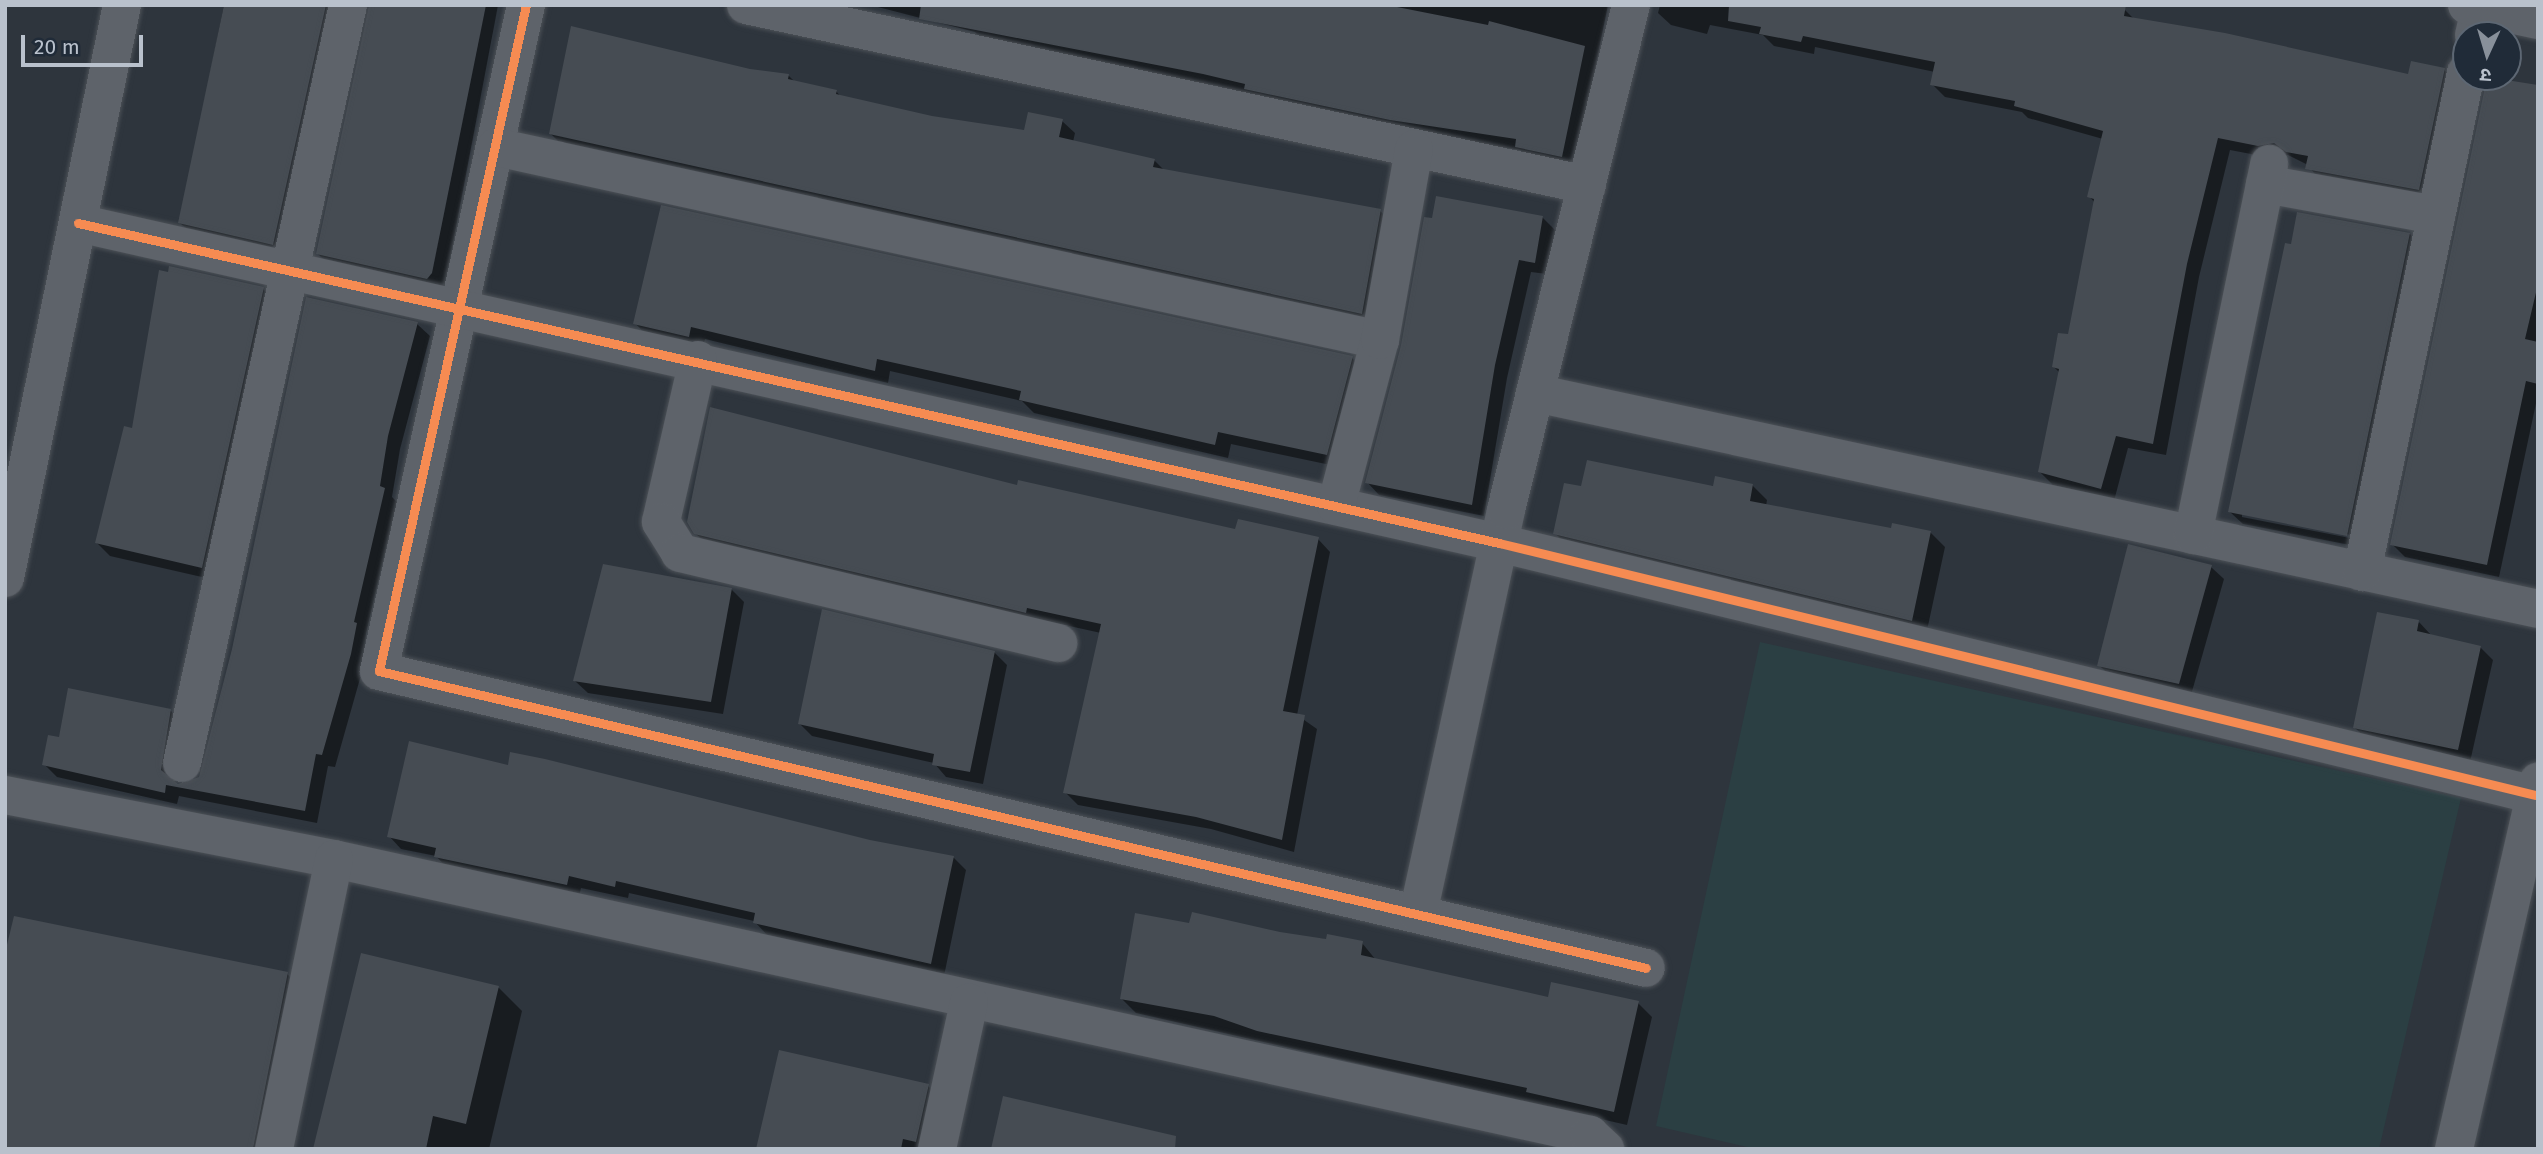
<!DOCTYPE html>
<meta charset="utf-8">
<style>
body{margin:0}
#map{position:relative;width:2543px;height:1154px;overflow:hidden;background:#2e353d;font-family:"Fira Sans","Noto Sans Devanagari",sans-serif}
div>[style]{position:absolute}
.green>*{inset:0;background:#2b3f43}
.shadow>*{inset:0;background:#0007}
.building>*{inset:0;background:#464c53}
.roads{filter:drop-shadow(0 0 2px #4c5157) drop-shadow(0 0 2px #4c5157)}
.minor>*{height:38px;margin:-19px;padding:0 19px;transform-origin:19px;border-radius:19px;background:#5e636a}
.tertiary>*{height:38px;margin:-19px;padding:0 19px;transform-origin:19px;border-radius:19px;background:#5e636a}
.cycleway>*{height:9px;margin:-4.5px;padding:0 4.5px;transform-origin:4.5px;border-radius:4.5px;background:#f68b52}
span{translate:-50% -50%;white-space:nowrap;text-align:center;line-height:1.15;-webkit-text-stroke:5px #202b38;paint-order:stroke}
.frame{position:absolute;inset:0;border:7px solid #b9c1cc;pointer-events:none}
.north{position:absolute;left:2452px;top:21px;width:70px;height:70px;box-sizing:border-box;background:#202b38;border:2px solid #5d6773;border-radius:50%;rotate:184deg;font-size:19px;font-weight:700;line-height:28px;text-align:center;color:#b9c1cc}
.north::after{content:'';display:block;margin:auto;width:24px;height:32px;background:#88909a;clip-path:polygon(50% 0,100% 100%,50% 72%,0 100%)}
.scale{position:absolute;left:21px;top:35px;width:122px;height:32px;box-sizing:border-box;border:4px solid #b9c1cc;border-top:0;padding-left:9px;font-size:21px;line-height:24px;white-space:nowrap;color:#b9c1cc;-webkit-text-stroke:5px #202b38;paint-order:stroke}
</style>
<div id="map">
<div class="green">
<i style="clip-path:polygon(1760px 642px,2461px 798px,2379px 1149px,1756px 1149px,1656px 1126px)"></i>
</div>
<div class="shadow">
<i style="clip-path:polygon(224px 5px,344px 5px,286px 257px,194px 236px,180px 223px)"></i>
<i style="clip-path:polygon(370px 5px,498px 5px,445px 286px,331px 267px,318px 254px)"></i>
<i style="clip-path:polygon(870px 5px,1608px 5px,1575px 169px,1529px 159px,1520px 150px,1404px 132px,1217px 86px,985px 43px,975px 32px)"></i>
<i style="clip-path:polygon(1660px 5px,2102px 5px,2124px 9px,2135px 20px,2410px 76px,2444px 70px,2457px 82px,2432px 201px,2320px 181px,2308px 165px,2288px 155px,2272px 158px,2230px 150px,2199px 277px,2166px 455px,2128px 448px,2114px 501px,2053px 485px,2040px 472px,2060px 373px,2054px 367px,2069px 337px,2095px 203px,2089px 196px,2103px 139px,2028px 118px,2022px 112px,1945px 97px,1932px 84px,1935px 72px,1815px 47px,1814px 54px,1774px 46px,1763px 35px,1710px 25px,1707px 34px,1671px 25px,1658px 13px)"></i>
<i style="clip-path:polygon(749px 71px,789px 76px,796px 83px,836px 91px,842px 98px,932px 118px,1025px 132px,1062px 121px,1075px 133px,1073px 142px,1154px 160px,1164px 170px,1380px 211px,1393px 223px,1375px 325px,563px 146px,551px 134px)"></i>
<i style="clip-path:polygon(2489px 77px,2538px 87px,2538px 394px,2499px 577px,2405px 557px,2392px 544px)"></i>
<i style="clip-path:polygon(1542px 217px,1555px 230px,1547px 274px,1531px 272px,1507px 378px,1484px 516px,1379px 495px,1367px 482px)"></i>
<i style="clip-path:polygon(evenodd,2410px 234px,2422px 247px,2360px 547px,2243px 524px,2230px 512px,2292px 246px,2410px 234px,2242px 513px,2356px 536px,2355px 539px,2242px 517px,2242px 513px)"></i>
<i style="clip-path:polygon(263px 289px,276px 302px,215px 580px,110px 556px,97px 543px,134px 430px)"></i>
<i style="clip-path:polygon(635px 323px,1352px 358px,1365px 371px,1340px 467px,1231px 444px,1228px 458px,1034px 413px,1022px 401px,890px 371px,888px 383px,705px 339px,702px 349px,648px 337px)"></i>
<i style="clip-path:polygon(417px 324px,430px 336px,400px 449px,392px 497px,397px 502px,366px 634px,363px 668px,335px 767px,328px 766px,317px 823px,179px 796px,177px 804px,57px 777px,44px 764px,60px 739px,171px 711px,183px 724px,174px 783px,178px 786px,200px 779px)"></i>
<i style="clip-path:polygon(1752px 485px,1767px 500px,1766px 506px,1892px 530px,1930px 532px,1945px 547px,1926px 635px,1570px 548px,1555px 533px,1582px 489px)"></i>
<i style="clip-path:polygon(1019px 487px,1237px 531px,1318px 539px,1330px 552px,1297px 715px,1317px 729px,1294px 852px,1211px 829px,1078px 805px,1065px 792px,1101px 633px,709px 546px,695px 533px)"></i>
<i style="clip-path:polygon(2211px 567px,2224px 579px,2191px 695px,2112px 678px,2099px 665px)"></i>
<i style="clip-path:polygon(731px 589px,744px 602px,723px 714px,588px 693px,575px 681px)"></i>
<i style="clip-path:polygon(2419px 622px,2431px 635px,2480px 647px,2493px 660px,2470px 762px,2368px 740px,2355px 728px)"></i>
<i style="clip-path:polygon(994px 652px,1007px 665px,983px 784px,946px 777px,934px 763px,812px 736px,800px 724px)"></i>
<i style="clip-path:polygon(509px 767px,954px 858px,966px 870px,944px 976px,767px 935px,754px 921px,629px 893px,628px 898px,581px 888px,579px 897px,448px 869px,436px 856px,401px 849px,389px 836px)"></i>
<i style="clip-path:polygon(1191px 925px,1362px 943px,1376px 960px,1549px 999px,1638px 1003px,1652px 1017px,1627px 1125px,1136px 1013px,1122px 999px)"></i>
<i style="clip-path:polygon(362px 955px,499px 988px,522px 1011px,489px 1149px,315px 1149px)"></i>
<i style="clip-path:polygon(287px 974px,311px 997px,281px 1149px,5px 1149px)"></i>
<i style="clip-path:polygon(928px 1086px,952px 1110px,943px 1149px,758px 1149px)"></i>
</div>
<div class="building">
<i style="clip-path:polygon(224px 5px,326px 5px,273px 245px,178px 223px)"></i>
<i style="clip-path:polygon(369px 5px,486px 5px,432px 273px,427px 279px,316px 254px)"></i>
<i style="clip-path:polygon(921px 5px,1387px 5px,1488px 25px,1489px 21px,1585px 46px,1562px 157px,1515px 147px,1516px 139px,1390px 120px,1244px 89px,1245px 84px,1203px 74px,919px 19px)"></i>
<i style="clip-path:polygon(1729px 5px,2126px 5px,2124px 16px,2225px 33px,2408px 74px,2411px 61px,2445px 68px,2419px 190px,2305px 169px,2308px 156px,2286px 152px,2274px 143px,2258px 146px,2218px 138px,2187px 264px,2153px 444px,2116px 436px,2101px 489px,2038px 472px,2059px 369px,2052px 367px,2058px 333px,2068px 334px,2094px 199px,2087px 197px,2103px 131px,2014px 106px,2015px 101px,1930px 85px,1935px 62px,1803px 36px,1801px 42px,1759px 34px,1761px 27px,1728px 21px)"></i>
<i style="clip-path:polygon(571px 26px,750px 69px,789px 74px,788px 79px,837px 90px,836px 94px,932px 116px,1024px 130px,1028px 112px,1063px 119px,1059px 137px,1155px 159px,1153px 167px,1381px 209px,1362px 314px,549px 134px)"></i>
<i style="clip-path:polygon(2487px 77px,2538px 85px,2538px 284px,2525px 339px,2538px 342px,2538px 384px,2526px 381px,2487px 565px,2390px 545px)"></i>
<i style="clip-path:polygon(1436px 196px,1543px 216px,1535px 263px,1519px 260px,1495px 365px,1472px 505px,1365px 483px,1401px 345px,1424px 217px,1432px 218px)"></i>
<i style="clip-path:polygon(661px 205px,1353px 356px,1327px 455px,1218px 432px,1215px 445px,1019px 400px,1021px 391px,877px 359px,875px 371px,691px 327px,689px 337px,633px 324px)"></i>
<i style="clip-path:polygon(2297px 212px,2410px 233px,2347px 536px,2228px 512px,2285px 243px,2291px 244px)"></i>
<i style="clip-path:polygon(169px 266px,264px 287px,202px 568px,95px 543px,124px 426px,132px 428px,159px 270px,168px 272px)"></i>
<i style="clip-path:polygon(306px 297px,418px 322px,388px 436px,380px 486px,385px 488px,354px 622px,357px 623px,351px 654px,322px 755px,316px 754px,305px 811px,166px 785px,165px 793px,42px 765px,48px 735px,59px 737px,68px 688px,171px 709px,161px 770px,178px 784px,199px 777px,232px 649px)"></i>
<i style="clip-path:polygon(710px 407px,1017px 485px,1018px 480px,1235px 529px,1238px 519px,1319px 537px,1283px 711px,1305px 715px,1282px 840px,1196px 817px,1063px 793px,1101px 624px,1027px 608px,1026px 613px,694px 534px,687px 522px)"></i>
<i style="clip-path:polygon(1587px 460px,1713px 486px,1715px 476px,1753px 484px,1750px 501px,1891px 528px,1892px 523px,1931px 531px,1912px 621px,1553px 534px,1564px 483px,1581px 486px)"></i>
<i style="clip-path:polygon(2128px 544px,2212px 565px,2179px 684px,2097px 666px)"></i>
<i style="clip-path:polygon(603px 564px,732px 588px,711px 702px,573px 681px)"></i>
<i style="clip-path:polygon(822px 609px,995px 651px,970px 772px,932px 765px,934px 754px,798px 724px)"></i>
<i style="clip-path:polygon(2377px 612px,2419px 620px,2417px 631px,2481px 646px,2458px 750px,2353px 728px)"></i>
<i style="clip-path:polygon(409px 741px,508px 765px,510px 752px,545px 759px,870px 840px,954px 856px,931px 964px,753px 923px,755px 913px,616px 881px,615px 887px,569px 876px,567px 885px,434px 857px,436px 848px,387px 837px)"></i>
<i style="clip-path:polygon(1192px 912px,1280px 932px,1326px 939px,1327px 934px,1363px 941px,1361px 955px,1548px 997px,1551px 982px,1639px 1001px,1614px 1112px,1526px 1092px,1527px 1088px,1257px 1031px,1214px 1016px,1120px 999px,1135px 913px,1189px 923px)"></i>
<i style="clip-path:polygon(14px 916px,288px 972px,253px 1149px,5px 1149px,5px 953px)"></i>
<i style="clip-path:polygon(361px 953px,499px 986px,466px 1124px,433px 1116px,426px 1149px,313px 1149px)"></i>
<i style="clip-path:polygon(779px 1050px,929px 1084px,916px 1142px,903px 1139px,901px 1149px,756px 1149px)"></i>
<i style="clip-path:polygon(1003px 1096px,1176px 1136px,1175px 1149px,991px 1149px)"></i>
</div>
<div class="roads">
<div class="minor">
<i style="left:526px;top:5px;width:682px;rotate:102.45deg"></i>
<i style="left:379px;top:671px;width:1301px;rotate:13.19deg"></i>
<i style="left:746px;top:5px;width:860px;rotate:12.08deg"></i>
<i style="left:2474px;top:35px;width:28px;rotate:-77deg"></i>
<i style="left:496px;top:147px;width:905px;rotate:12.32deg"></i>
<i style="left:2265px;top:184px;width:174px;rotate:10.3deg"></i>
<i style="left:78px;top:223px;width:1457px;rotate:12.69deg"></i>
<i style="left:1499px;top:543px;width:1066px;rotate:13.67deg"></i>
<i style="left:698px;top:360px;width:166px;rotate:102.9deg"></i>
<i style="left:661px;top:522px;width:36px;rotate:58deg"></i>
<i style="left:680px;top:553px;width:389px;rotate:13.4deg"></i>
<i style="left:1535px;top:393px;width:1026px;rotate:12.15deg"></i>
<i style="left:1336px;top:506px;width:172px;rotate:-75.2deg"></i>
<i style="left:1380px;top:340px;width:194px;rotate:-79.9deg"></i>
<i style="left:2193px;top:535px;width:379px;rotate:-78.4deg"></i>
<i style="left:2362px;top:572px;width:510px;rotate:-78.23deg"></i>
<i style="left:182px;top:763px;width:776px;rotate:-77.65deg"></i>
<i style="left:5px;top:795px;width:335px;rotate:11deg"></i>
<i style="left:334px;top:859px;width:1286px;rotate:12.39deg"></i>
<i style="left:1590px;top:1135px;width:21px;rotate:43deg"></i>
<i style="left:1418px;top:914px;width:413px;rotate:-77.7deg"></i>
<i style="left:1506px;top:510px;width:520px;rotate:-76.1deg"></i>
<i style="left:274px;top:1149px;width:296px;rotate:-78.3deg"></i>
<i style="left:937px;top:1149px;width:150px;rotate:-77.7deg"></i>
</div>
<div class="tertiary">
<i style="left:2467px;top:5px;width:73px;rotate:11.9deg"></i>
<i style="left:5px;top:578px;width:585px;rotate:-78.46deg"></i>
<i style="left:2454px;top:1149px;width:377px;rotate:-77.1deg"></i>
</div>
</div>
<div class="cycleway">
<i style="left:526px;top:5px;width:682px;rotate:102.45deg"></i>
<i style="left:379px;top:671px;width:1301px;rotate:13.19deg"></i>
<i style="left:78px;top:223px;width:1457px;rotate:12.69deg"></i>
<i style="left:1499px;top:543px;width:1066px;rotate:13.67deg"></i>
</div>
<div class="frame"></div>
<div class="north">उ</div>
<div class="scale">20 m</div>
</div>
